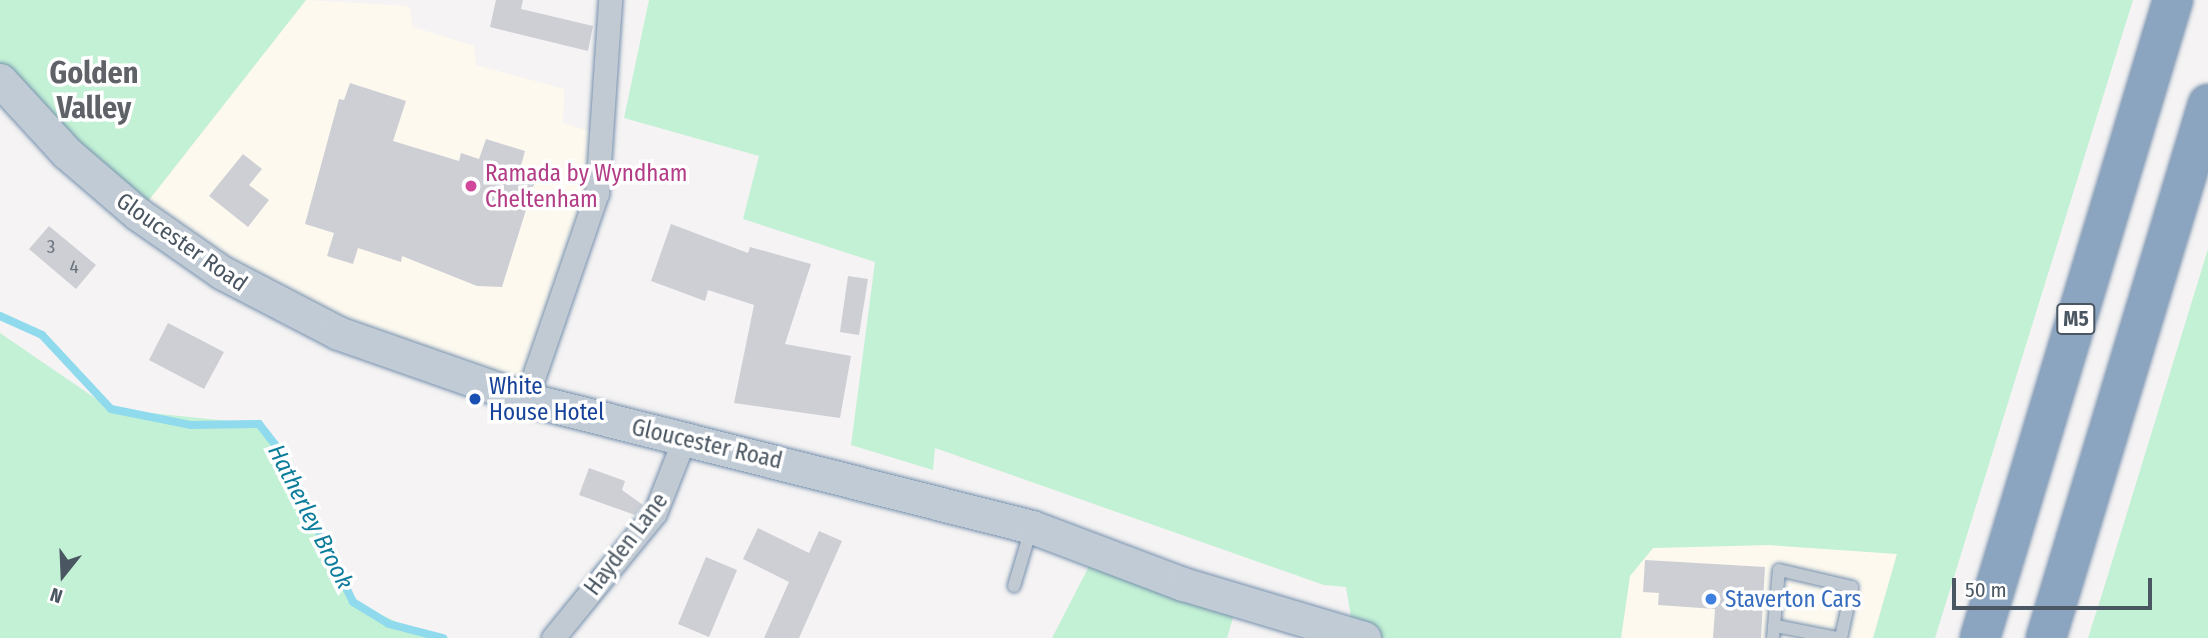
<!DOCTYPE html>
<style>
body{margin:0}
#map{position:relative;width:2208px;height:638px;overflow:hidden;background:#f5f3f3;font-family:"Fira Sans Condensed",sans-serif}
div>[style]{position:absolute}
.commercial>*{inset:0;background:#fdf9ef}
.green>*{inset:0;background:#c3f1d5}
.stream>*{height:8px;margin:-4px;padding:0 4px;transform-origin:4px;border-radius:4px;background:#90daee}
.building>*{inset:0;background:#cdcfd5}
.roads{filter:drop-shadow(0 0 2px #7690ad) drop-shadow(0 0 2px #7690ad)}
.lane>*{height:12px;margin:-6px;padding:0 6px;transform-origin:6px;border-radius:6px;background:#c1cad2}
.street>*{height:23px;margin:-11.5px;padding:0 11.5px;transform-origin:11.5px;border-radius:11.5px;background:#c1cad2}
.secondary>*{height:33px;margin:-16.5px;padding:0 16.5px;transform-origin:16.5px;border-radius:16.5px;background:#c1cbd6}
.highway>*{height:38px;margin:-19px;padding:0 19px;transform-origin:19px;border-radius:19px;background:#8ba5c1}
.dots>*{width:19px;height:19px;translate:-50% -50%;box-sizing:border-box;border:4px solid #fff;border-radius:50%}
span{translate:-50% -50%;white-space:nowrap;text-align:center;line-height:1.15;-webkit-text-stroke:7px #fff;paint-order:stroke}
.number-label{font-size:19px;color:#6b747e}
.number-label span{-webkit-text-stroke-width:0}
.shield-label span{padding:2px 5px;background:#fff;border:2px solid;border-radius:5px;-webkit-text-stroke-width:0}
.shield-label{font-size:21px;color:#4a5661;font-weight:700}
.hotel-label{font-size:23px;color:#b23c85}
.left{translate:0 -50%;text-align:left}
.street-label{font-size:23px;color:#4a5661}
.transit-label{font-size:23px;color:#164399}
.shop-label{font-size:23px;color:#366cbe}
.water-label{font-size:24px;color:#0c7c9b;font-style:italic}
.district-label{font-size:30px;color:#5f6368;font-weight:700}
.north{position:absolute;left:28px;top:540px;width:70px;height:70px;-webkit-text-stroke:5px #fff;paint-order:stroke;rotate:198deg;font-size:19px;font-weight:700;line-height:28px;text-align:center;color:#4a5661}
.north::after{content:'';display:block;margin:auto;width:24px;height:32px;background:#4a5661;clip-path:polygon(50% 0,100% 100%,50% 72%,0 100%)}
.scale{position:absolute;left:1952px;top:578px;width:200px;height:32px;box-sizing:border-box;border:4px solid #4a5661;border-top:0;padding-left:9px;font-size:21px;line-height:24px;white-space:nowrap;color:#4a5661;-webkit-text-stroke:5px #fff;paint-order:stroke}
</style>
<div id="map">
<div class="commercial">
<i style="clip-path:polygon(306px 0,409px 6px,413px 27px,474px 46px,476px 65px,564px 89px,563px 123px,602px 135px,526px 399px,377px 349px,138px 214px)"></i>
<i style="clip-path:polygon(1769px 545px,1897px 554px,1873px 638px,1621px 638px,1630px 576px,1653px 548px)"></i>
</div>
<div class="green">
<i style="clip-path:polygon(0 0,306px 0,138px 214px,0 80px)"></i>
<i style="clip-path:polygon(649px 0,2133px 0,1935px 638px,1873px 638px,1897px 554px,1769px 545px,1653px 548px,1630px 576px,1621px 638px,1364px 638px,1354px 635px,1346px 587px,1324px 585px,935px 448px,933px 470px,851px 445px,875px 262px,743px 219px,759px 156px,624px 118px)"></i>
<i style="clip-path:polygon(2208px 249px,2208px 638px,2088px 638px,2103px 591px)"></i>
<i style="clip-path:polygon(0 333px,111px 409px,259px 424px,353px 602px,432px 638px,0 638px)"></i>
<i style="clip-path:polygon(1098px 549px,1238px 601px,1227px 638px,1052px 638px)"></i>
</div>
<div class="stream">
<i style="left:0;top:316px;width:46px;rotate:24.3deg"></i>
<i style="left:42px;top:335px;width:101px;rotate:47deg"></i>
<i style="left:111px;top:409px;width:82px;rotate:11.3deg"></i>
<i style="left:191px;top:425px;width:68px;rotate:-0.8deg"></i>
<i style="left:259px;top:424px;width:31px;rotate:52deg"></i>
<i style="left:278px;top:448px;width:171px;rotate:64deg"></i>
<i style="left:353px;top:602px;width:42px;rotate:31.4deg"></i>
<i style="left:389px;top:624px;width:56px;rotate:14.5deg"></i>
</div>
<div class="building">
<i style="clip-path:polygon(496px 0,523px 0,521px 9px,593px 26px,588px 51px,490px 27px)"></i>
<i style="clip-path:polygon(350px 83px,406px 101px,393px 141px,459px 161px,461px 153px,479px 159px,486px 139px,525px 151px,519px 173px,536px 178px,502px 287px,477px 286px,402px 256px,401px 262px,358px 248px,353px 264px,327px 256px,334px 233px,305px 224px,339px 99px,344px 100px)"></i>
<i style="clip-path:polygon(243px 154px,262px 169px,249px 185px,269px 200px,248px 227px,209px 196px)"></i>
<i style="clip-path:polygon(671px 224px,748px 253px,750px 247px,811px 264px,785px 344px,851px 356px,840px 418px,734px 403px,754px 305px,708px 290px,705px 301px,651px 281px)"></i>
<i style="clip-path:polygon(49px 226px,96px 265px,76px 289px,29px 249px)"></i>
<i style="clip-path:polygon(848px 276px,868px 279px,859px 335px,840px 332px)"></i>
<i style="clip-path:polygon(168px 323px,224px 352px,204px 389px,149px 360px)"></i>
<i style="clip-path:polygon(589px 468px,625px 481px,622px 490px,643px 505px,635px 515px,579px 495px)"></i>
<i style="clip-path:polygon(758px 528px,809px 553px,819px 531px,842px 541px,799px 638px,764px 638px,789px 582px,743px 559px)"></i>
<i style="clip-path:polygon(706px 557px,737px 570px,709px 637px,678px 624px)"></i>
<i style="clip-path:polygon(1645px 560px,1765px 567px,1761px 638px,1713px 638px,1715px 609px,1658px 605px,1659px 593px,1643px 592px)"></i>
</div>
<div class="roads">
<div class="lane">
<i style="left:1014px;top:586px;width:59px;rotate:-73.4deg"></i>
<i style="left:1776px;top:626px;width:62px;rotate:11.1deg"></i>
<i style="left:1773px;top:638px;width:68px;rotate:-85deg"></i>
<i style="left:1779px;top:570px;width:75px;rotate:13.1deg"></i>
<i style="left:1852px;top:587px;width:52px;rotate:102.2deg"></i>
</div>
<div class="street">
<i style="left:526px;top:399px;width:218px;rotate:-71deg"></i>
<i style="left:597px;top:193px;width:193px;rotate:-86.1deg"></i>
<i style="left:553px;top:638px;width:161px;rotate:-50.8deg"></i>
<i style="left:655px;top:513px;width:76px;rotate:-68.5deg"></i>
</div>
<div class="secondary">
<i style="left:0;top:80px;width:99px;rotate:47.5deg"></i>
<i style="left:67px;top:153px;width:94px;rotate:40.7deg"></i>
<i style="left:138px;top:214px;width:101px;rotate:34.9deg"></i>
<i style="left:221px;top:272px;width:132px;rotate:27.5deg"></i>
<i style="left:338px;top:333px;width:199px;rotate:19.3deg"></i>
<i style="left:526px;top:399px;width:522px;rotate:14.2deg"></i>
<i style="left:1032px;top:527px;width:161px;rotate:20.7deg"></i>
<i style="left:1183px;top:584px;width:189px;rotate:16.6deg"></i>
</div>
<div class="highway">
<i style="left:1980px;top:638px;width:667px;rotate:-73.17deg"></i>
<i style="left:2046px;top:638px;width:558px;rotate:-73.12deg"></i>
</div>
</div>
<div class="dots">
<i style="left:471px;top:186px;background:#d1479c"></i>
<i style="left:475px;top:399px;background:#1a4fb4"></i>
<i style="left:1711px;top:599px;background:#3f7fe0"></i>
</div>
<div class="number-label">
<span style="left:51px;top:247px">3</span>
<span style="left:74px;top:267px">4</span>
</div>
<div class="shield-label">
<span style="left:2076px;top:319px">M5</span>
</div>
<div class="hotel-label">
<span class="left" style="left:485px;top:186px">Ramada by Wyndham<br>Cheltenham</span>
</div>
<div class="street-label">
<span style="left:182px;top:242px;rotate:35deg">Gloucester Road</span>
<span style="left:707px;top:444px;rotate:13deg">Gloucester Road</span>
<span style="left:626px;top:544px;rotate:-53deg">Hayden Lane</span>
</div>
<div class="transit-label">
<span class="left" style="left:489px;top:399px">White<br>House Hotel</span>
</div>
<div class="shop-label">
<span class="left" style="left:1725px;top:599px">Staverton Cars</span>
</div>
<div class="water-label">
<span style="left:310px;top:517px;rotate:63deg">Hatherley Brook</span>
</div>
<div class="district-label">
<span style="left:94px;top:90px">Golden<br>Valley</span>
</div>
<div class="north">N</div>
<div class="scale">50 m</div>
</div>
